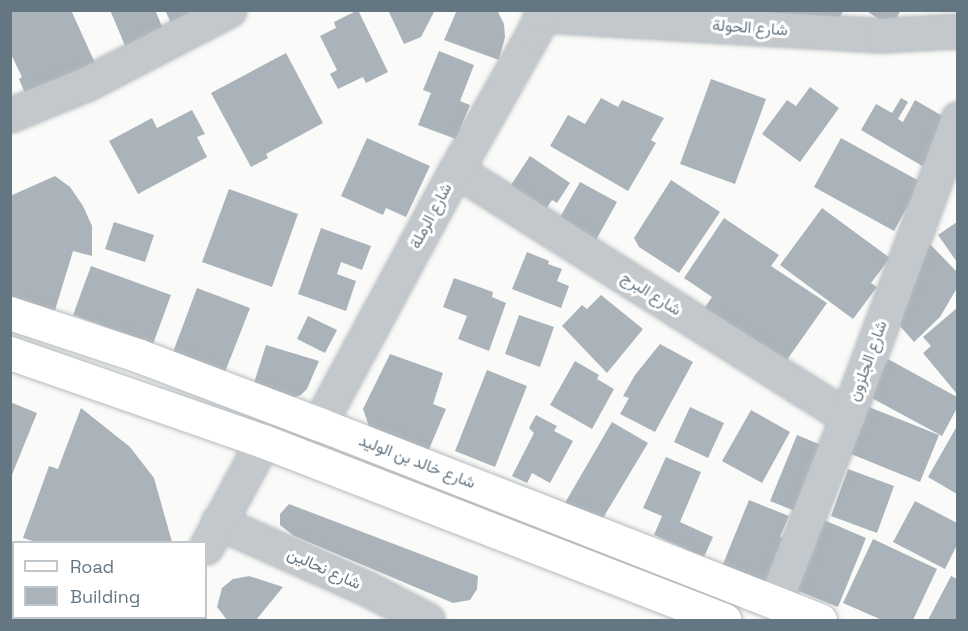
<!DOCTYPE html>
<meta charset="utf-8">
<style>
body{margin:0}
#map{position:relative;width:968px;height:631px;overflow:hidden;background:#fafaf8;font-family:"Space Grotesk",Vazirmatn,sans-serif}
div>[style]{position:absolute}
.building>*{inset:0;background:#aab3b9}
.roads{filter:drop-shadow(0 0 2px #b5babe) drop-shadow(0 0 2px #b5babe)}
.minor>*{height:33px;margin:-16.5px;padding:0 16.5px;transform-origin:16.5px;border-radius:16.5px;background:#c3c8cc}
.primary>*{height:33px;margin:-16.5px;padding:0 16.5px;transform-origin:16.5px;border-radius:16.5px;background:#fff}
span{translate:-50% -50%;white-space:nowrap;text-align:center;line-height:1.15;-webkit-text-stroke:6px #fff;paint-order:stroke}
.street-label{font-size:16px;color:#657683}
.frame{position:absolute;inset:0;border:12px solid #657683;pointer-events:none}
.legend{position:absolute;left:12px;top:541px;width:195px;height:78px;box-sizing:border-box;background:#fff;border:2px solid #c1c8cd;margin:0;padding:8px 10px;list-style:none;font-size:18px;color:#657683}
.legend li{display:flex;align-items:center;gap:12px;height:30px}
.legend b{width:30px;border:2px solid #c1c8cd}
</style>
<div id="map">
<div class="building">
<i style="clip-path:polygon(10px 10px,71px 10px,95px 63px,27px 98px,19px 79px,22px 77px,10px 52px)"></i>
<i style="clip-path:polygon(110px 10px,155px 10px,164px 31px,126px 48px)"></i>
<i style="clip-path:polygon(165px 10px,199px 10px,171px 23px)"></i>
<i style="clip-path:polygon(358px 10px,388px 72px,366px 83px,363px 77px,338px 89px,330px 74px,337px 70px,320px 36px,336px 28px,334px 22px)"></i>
<i style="clip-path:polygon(388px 10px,435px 10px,421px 37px,404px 44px)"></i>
<i style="clip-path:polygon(457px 10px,497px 10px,504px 24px,505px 37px,499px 60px,444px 40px)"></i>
<i style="clip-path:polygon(771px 10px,844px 10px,833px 28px,774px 19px)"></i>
<i style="clip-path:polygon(865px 10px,901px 10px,891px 27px)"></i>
<i style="clip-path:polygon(439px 51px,474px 65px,460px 101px,470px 105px,456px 139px,418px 125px,431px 93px,423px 90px)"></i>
<i style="clip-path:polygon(286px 53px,323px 123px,266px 154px,268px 158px,251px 167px,211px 93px)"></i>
<i style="clip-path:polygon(711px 79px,766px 99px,735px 184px,680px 164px)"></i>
<i style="clip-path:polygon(810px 87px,839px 108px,800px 162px,762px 134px,787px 100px,796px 106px)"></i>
<i style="clip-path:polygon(601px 98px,618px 107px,622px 100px,664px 118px,651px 140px,656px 143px,628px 191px,550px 146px,568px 115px,585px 124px)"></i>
<i style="clip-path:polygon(901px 98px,908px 102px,898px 119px,903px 122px,915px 100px,951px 121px,924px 167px,861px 130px,876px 104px,892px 113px)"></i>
<i style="clip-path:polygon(192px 110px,205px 134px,197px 137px,207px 157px,138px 194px,109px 141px,152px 118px,157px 128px)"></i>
<i style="clip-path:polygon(367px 138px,430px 166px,406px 217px,386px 208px,383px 215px,341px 196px)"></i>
<i style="clip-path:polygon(841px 138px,921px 182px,894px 231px,814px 187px)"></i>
<i style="clip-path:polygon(530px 156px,570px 183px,557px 203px,552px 200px,542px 215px,507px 191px)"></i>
<i style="clip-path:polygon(55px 176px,70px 187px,83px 206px,92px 226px,92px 256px,73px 251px,53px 317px,10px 308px,10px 196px)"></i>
<i style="clip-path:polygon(671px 180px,720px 212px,679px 273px,639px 247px,634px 238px)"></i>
<i style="clip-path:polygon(580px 182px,617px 202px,592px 247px,555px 226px)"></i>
<i style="clip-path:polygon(229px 189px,298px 214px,272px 287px,202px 262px)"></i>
<i style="clip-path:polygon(822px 208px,890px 258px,871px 283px,877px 287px,853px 319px,780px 265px)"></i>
<i style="clip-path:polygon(724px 218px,779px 255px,771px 266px,827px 303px,784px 364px,703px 310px,712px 297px,684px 278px)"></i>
<i style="clip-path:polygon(114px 222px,154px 235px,145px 262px,105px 249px)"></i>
<i style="clip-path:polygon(957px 222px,957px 262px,938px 235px)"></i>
<i style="clip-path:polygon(321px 228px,371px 246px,362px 270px,341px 262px,337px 274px,356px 281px,346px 311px,298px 294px)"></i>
<i style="clip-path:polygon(926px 240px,957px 272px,957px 288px,940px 317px,914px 342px,900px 326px)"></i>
<i style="clip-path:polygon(527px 252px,549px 261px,548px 264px,562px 269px,557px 281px,569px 286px,561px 308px,512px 289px)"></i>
<i style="clip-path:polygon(91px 266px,171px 295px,153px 344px,73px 315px)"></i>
<i style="clip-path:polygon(454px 278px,493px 292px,492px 297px,506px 303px,489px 351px,458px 339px,467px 316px,443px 307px)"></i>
<i style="clip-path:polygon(197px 288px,250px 308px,225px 372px,173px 352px)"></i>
<i style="clip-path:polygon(601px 295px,643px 329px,607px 373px,562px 326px,582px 305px,587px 309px)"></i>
<i style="clip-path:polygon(957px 308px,957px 394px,923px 353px,931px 346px,923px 337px)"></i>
<i style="clip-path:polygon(519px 315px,554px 327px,540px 367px,505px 354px)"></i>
<i style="clip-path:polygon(308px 316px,337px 330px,325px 353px,297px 339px)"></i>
<i style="clip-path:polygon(660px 344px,693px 362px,655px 432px,620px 414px,629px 398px,623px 396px,635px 375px)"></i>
<i style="clip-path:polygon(266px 345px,319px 361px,307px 389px,301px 395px,292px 398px,252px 389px)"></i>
<i style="clip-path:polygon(390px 354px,443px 373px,433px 404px,446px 409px,424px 461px,374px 441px,363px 409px)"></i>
<i style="clip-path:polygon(888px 359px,957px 397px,957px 408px,942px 436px,868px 396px)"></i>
<i style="clip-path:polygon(575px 361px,599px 375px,597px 379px,614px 389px,592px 429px,550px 405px)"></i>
<i style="clip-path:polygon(487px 370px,527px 386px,495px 467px,455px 451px)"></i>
<i style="clip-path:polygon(10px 402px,37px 413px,11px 477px,10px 477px)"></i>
<i style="clip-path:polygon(690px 407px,724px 423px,708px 458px,674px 442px)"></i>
<i style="clip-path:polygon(869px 407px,939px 435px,920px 482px,851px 454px)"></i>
<i style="clip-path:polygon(81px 408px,130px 447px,154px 478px,172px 542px,36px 542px,23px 538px,49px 466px,58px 469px)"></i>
<i style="clip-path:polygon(751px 410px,790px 432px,762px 483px,722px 461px)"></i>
<i style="clip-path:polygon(536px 415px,557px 426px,554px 431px,573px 441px,550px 483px,532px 473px,527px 483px,512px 476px,534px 433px,529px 428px)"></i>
<i style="clip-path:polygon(612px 422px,648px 443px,597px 528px,562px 508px)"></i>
<i style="clip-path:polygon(957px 426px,957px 494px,928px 477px)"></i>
<i style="clip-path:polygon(797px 435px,826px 447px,800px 513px,770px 501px)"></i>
<i style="clip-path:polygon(666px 457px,701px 472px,680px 522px,713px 537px,704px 557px,654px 535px,662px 516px,643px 508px)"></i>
<i style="clip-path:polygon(848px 469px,894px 486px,877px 533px,831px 516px)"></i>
<i style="clip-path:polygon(749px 500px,789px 516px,780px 537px,790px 541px,771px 589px,721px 569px)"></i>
<i style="clip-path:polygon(915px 501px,957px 523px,957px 545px,945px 569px,893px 542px)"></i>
<i style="clip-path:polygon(289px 504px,478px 576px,477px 589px,470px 600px,453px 603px,294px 536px,280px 525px,280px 514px)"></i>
<i style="clip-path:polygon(817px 517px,866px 538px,838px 607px,788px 587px)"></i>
<i style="clip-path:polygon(873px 539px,937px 569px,913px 620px,882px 620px,843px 603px)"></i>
<i style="clip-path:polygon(249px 576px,283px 587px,256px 620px,227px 620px,217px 607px,222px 588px,233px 579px)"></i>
<i style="clip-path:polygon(951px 576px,957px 579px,957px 620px,928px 620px)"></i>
<i style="clip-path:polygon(25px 618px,83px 618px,81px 620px,23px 620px)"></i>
</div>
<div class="roads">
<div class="minor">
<i style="left:542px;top:15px;width:341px;rotate:3.4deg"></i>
<i style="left:882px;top:35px;width:76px;rotate:-3deg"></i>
<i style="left:10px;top:115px;width:84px;rotate:-22.3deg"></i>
<i style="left:88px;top:83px;width:159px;rotate:-27.4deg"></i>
<i style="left:456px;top:170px;width:462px;rotate:32.3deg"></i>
<i style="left:319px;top:424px;width:289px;rotate:-61.7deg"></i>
<i style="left:456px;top:170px;width:159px;rotate:-60.5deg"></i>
<i style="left:534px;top:32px;width:19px;rotate:-65deg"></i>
<i style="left:542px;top:15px;width:5px;rotate:-101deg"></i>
<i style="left:218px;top:522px;width:164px;rotate:24.1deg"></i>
<i style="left:368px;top:589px;width:67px;rotate:27.7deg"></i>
<i style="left:206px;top:547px;width:120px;rotate:-61.7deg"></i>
<i style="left:775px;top:601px;width:198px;rotate:-68.6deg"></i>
<i style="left:847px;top:417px;width:318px;rotate:-69.6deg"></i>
<i style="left:169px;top:620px;width:2px;rotate:-63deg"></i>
</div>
<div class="primary">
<i style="left:10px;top:313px;width:134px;rotate:18.3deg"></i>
<i style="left:137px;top:355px;width:195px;rotate:20.8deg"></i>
<i style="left:319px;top:424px;width:538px;rotate:21.37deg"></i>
<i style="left:10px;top:353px;width:268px;rotate:19.2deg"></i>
<i style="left:263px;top:441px;width:495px;rotate:21.2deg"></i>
</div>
</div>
<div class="street-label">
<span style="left:750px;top:28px;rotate:4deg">شارع الحولة</span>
<span style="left:431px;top:216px;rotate:-62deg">شارع الرملة</span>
<span style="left:651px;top:294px;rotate:32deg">شارع البرج</span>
<span style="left:868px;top:361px;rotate:-70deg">شارع الجلزون</span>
<span style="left:417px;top:462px;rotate:21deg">شارع خالد بن الوليد</span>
<span style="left:324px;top:569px;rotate:24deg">شارع نحالين</span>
</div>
<div class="frame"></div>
<ul class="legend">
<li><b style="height:8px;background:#fff"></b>Road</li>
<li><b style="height:16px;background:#aab3b9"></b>Building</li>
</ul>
</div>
